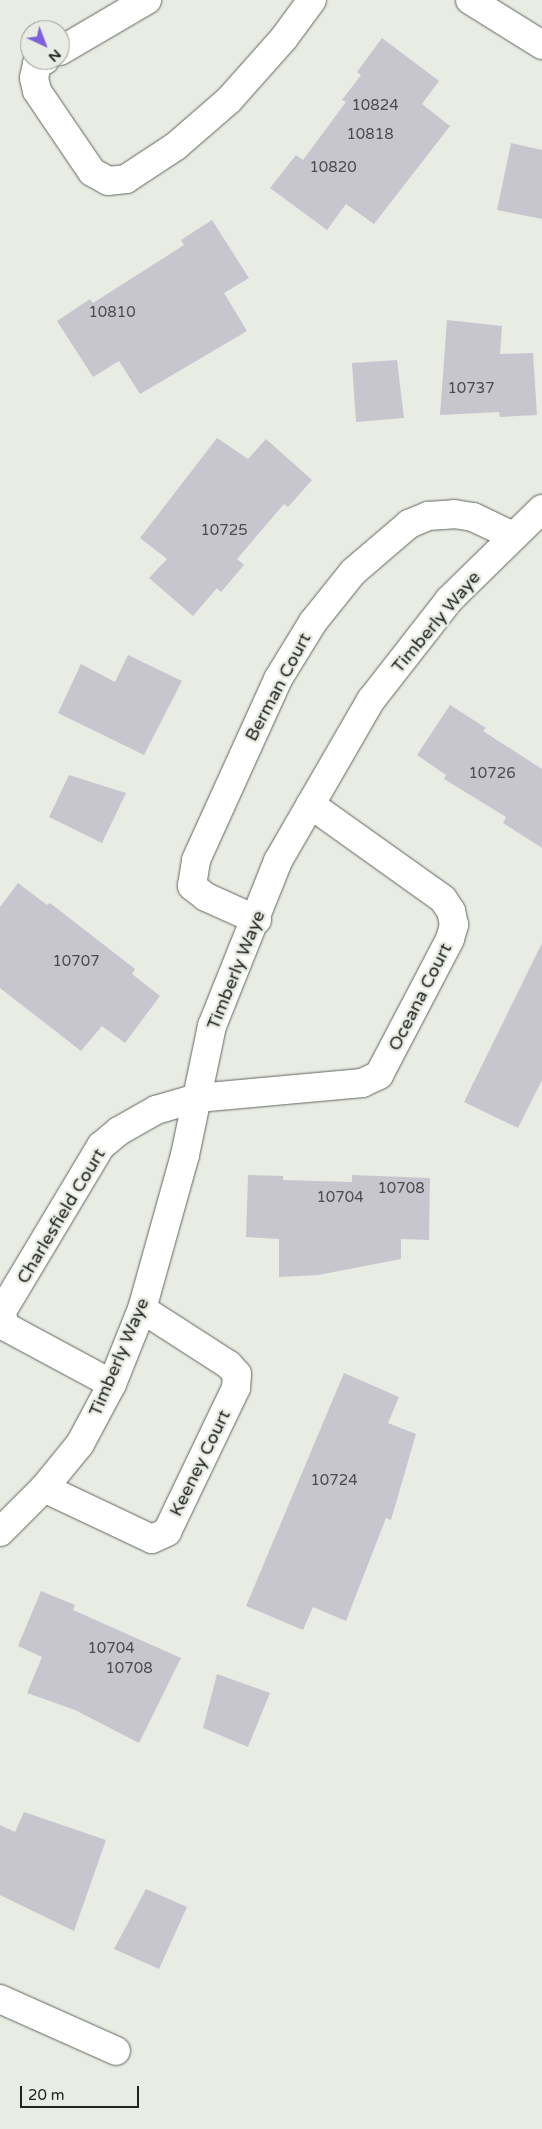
<!DOCTYPE html>
<style>
body{margin:0}
#map{position:relative;width:542px;height:2129px;overflow:hidden;background:#e8ece3;font-family:"Varela Round",sans-serif}
div>[style]{position:absolute}
.building>*{inset:0;background:#c7c6cf}
.roads{filter:drop-shadow(0 0 1px #62665e) drop-shadow(0 0 1px #62665e)}
.street>*{height:28px;margin:-14px;padding:0 14px;transform-origin:14px;border-radius:14px;background:#fff}
span{translate:-50% -50%;white-space:nowrap;text-align:center;line-height:1.15;-webkit-text-stroke:5px #e8ece3;paint-order:stroke}
.number-label{font-size:15px;color:#4a4c4c}
.number-label span{-webkit-text-stroke-width:0}
.street-label{font-size:18px;color:#212320}
.north{position:absolute;left:20px;top:20px;width:50px;height:50px;box-sizing:border-box;background:#e8ece3;border:1px solid #989c95;border-radius:50%;rotate:137deg;font-size:14px;font-weight:700;line-height:20px;text-align:center;color:#212320}
.north::after{content:'';display:block;margin:auto;width:18px;height:22px;background:#7d61dc;clip-path:polygon(50% 0,100% 100%,50% 72%,0 100%)}
.scale{position:absolute;left:20px;top:2086px;width:119px;height:22px;box-sizing:border-box;border:2px solid #212320;border-top:0;padding-left:6px;font-size:15px;line-height:18px;white-space:nowrap;color:#212320;-webkit-text-stroke:4px #e8ece3;paint-order:stroke}
</style>
<div id="map">
<div class="building">
<i style="clip-path:polygon(382px 38px,439px 81px,422px 104px,450px 126px,374px 224px,346px 204px,327px 230px,270px 188px,296px 155px,303px 160px,346px 102px,342px 100px,361px 75px,357px 72px)"></i>
<i style="clip-path:polygon(511px 143px,542px 150px,542px 219px,497px 210px)"></i>
<i style="clip-path:polygon(212px 220px,249px 278px,224px 293px,247px 331px,140px 394px,119px 361px,93px 377px,57px 321px,90px 299px,93px 303px,184px 245px,181px 240px)"></i>
<i style="clip-path:polygon(447px 320px,502px 326px,500px 354px,533px 353px,537px 415px,500px 417px,499px 412px,440px 415px)"></i>
<i style="clip-path:polygon(397px 360px,404px 418px,356px 422px,352px 363px)"></i>
<i style="clip-path:polygon(217px 438px,248px 459px,266px 439px,312px 480px,288px 507px,284px 504px,237px 559px,244px 565px,221px 592px,217px 588px,193px 616px,149px 578px,167px 559px,140px 538px)"></i>
<i style="clip-path:polygon(128px 655px,182px 681px,144px 755px,58px 713px,81px 664px,115px 682px)"></i>
<i style="clip-path:polygon(450px 705px,486px 728px,483px 731px,542px 769px,542px 848px,503px 823px,506px 817px,444px 779px,446px 775px,417px 755px)"></i>
<i style="clip-path:polygon(69px 775px,126px 793px,102px 843px,49px 817px)"></i>
<i style="clip-path:polygon(18px 883px,47px 905px,50px 903px,135px 969px,132px 974px,160px 996px,125px 1043px,102px 1026px,81px 1051px,0 988px,0 907px)"></i>
<i style="clip-path:polygon(542px 943px,542px 1080px,518px 1128px,464px 1102px)"></i>
<i style="clip-path:polygon(248px 1175px,283px 1176px,283px 1180px,352px 1182px,352px 1175px,430px 1178px,429px 1240px,401px 1239px,401px 1259px,318px 1275px,279px 1277px,279px 1239px,246px 1237px)"></i>
<i style="clip-path:polygon(344px 1373px,399px 1397px,388px 1423px,416px 1434px,391px 1520px,386px 1518px,346px 1621px,313px 1607px,303px 1630px,246px 1606px)"></i>
<i style="clip-path:polygon(41px 1591px,75px 1605px,73px 1610px,181px 1658px,139px 1743px,75px 1710px,27px 1693px,42px 1657px,18px 1646px)"></i>
<i style="clip-path:polygon(217px 1674px,270px 1693px,248px 1747px,203px 1728px)"></i>
<i style="clip-path:polygon(24px 1812px,106px 1840px,74px 1931px,0 1895px,0 1825px,15px 1832px)"></i>
<i style="clip-path:polygon(146px 1889px,187px 1907px,159px 1969px,114px 1949px)"></i>
</div>
<div class="roads">
<div class="street">
<i style="left:470px;top:0;width:85px;rotate:32deg"></i>
<i style="left:60px;top:51px;width:101px;rotate:-30.4deg"></i>
<i style="left:45px;top:60px;width:9px;rotate:153deg"></i>
<i style="left:37px;top:64px;width:14px;rotate:102deg"></i>
<i style="left:34px;top:78px;width:13px;rotate:77deg"></i>
<i style="left:37px;top:91px;width:98px;rotate:55.8deg"></i>
<i style="left:92px;top:172px;width:18px;rotate:29deg"></i>
<i style="left:108px;top:181px;width:18px;rotate:-6deg"></i>
<i style="left:126px;top:179px;width:60px;rotate:-33.4deg"></i>
<i style="left:176px;top:146px;width:70px;rotate:-41deg"></i>
<i style="left:229px;top:100px;width:83px;rotate:-48.4deg"></i>
<i style="left:284px;top:38px;width:47px;rotate:-53.6deg"></i>
<i style="left:257px;top:920px;width:56px;rotate:-155.7deg"></i>
<i style="left:206px;top:897px;width:18px;rotate:-142deg"></i>
<i style="left:192px;top:886px;width:26px;rotate:-81deg"></i>
<i style="left:196px;top:860px;width:199px;rotate:-65.6deg"></i>
<i style="left:278px;top:679px;width:67px;rotate:-58.4deg"></i>
<i style="left:313px;top:622px;width:64px;rotate:-51.3deg"></i>
<i style="left:353px;top:572px;width:74px;rotate:-40.6deg"></i>
<i style="left:409px;top:524px;width:21px;rotate:-23deg"></i>
<i style="left:428px;top:516px;width:26px;rotate:-4deg"></i>
<i style="left:454px;top:514px;width:19px;rotate:9deg"></i>
<i style="left:473px;top:517px;width:44px;rotate:25.4deg"></i>
<i style="left:112px;top:1384px;width:120px;rotate:-151.7deg"></i>
<i style="left:6px;top:1327px;width:15px;rotate:-110deg"></i>
<i style="left:1px;top:1313px;width:195px;rotate:-59.1deg"></i>
<i style="left:101px;top:1146px;width:23px;rotate:-40deg"></i>
<i style="left:119px;top:1131px;width:43px;rotate:-29.6deg"></i>
<i style="left:156px;top:1110px;width:43px;rotate:-16.3deg"></i>
<i style="left:197px;top:1098px;width:166px;rotate:-5.2deg"></i>
<i style="left:362px;top:1083px;width:19px;rotate:-25deg"></i>
<i style="left:379px;top:1075px;width:153px;rotate:-62.4deg"></i>
<i style="left:450px;top:939px;width:15px;rotate:-74deg"></i>
<i style="left:454px;top:925px;width:14px;rotate:-102deg"></i>
<i style="left:451px;top:911px;width:14px;rotate:-124deg"></i>
<i style="left:443px;top:899px;width:163px;rotate:-144.5deg"></i>
<i style="left:44px;top:1488px;width:119px;rotate:25.3deg"></i>
<i style="left:152px;top:1539px;width:17px;rotate:-25deg"></i>
<i style="left:167px;top:1532px;width:160px;rotate:-64.4deg"></i>
<i style="left:236px;top:1388px;width:14px;rotate:-86deg"></i>
<i style="left:237px;top:1374px;width:12px;rotate:-132deg"></i>
<i style="left:229px;top:1365px;width:103px;rotate:-147.2deg"></i>
<i style="left:0;top:1532px;width:62px;rotate:-45deg"></i>
<i style="left:44px;top:1488px;width:57px;rotate:-50.7deg"></i>
<i style="left:80px;top:1444px;width:68px;rotate:-61.9deg"></i>
<i style="left:112px;top:1384px;width:81px;rotate:-68.2deg"></i>
<i style="left:142px;top:1309px;width:160px;rotate:-74.4deg"></i>
<i style="left:185px;top:1155px;width:132px;rotate:-78.2deg"></i>
<i style="left:212px;top:1026px;width:178px;rotate:-68.2deg"></i>
<i style="left:278px;top:861px;width:186px;rotate:-60deg"></i>
<i style="left:371px;top:700px;width:127px;rotate:-52deg"></i>
<i style="left:449px;top:600px;width:130px;rotate:-44.4deg"></i>
<i style="left:0;top:1999px;width:127px;rotate:24.1deg"></i>
</div>
</div>
<div class="number-label">
<span style="left:375px;top:106px">10824</span>
<span style="left:370px;top:135px">10818</span>
<span style="left:333px;top:168px">10820</span>
<span style="left:112px;top:313px">10810</span>
<span style="left:471px;top:389px">10737</span>
<span style="left:224px;top:531px">10725</span>
<span style="left:492px;top:774px">10726</span>
<span style="left:76px;top:962px">10707</span>
<span style="left:401px;top:1189px">10708</span>
<span style="left:340px;top:1198px">10704</span>
<span style="left:334px;top:1481px">10724</span>
<span style="left:111px;top:1649px">10704</span>
<span style="left:129px;top:1669px">10708</span>
</div>
<div class="street-label">
<span style="left:436px;top:622px;rotate:-50deg">Timberly Waye</span>
<span style="left:278px;top:687px;rotate:-62deg">Berman Court</span>
<span style="left:236px;top:970px;rotate:-68deg">Timberly Waye</span>
<span style="left:420px;top:997px;rotate:-63deg">Oceana Court</span>
<span style="left:61px;top:1216px;rotate:-59deg">Charlesfield Court</span>
<span style="left:119px;top:1357px;rotate:-67deg">Timberly Waye</span>
<span style="left:200px;top:1463px;rotate:-64deg">Keeney Court</span>
</div>
<div class="north">N</div>
<div class="scale">20 m</div>
</div>
